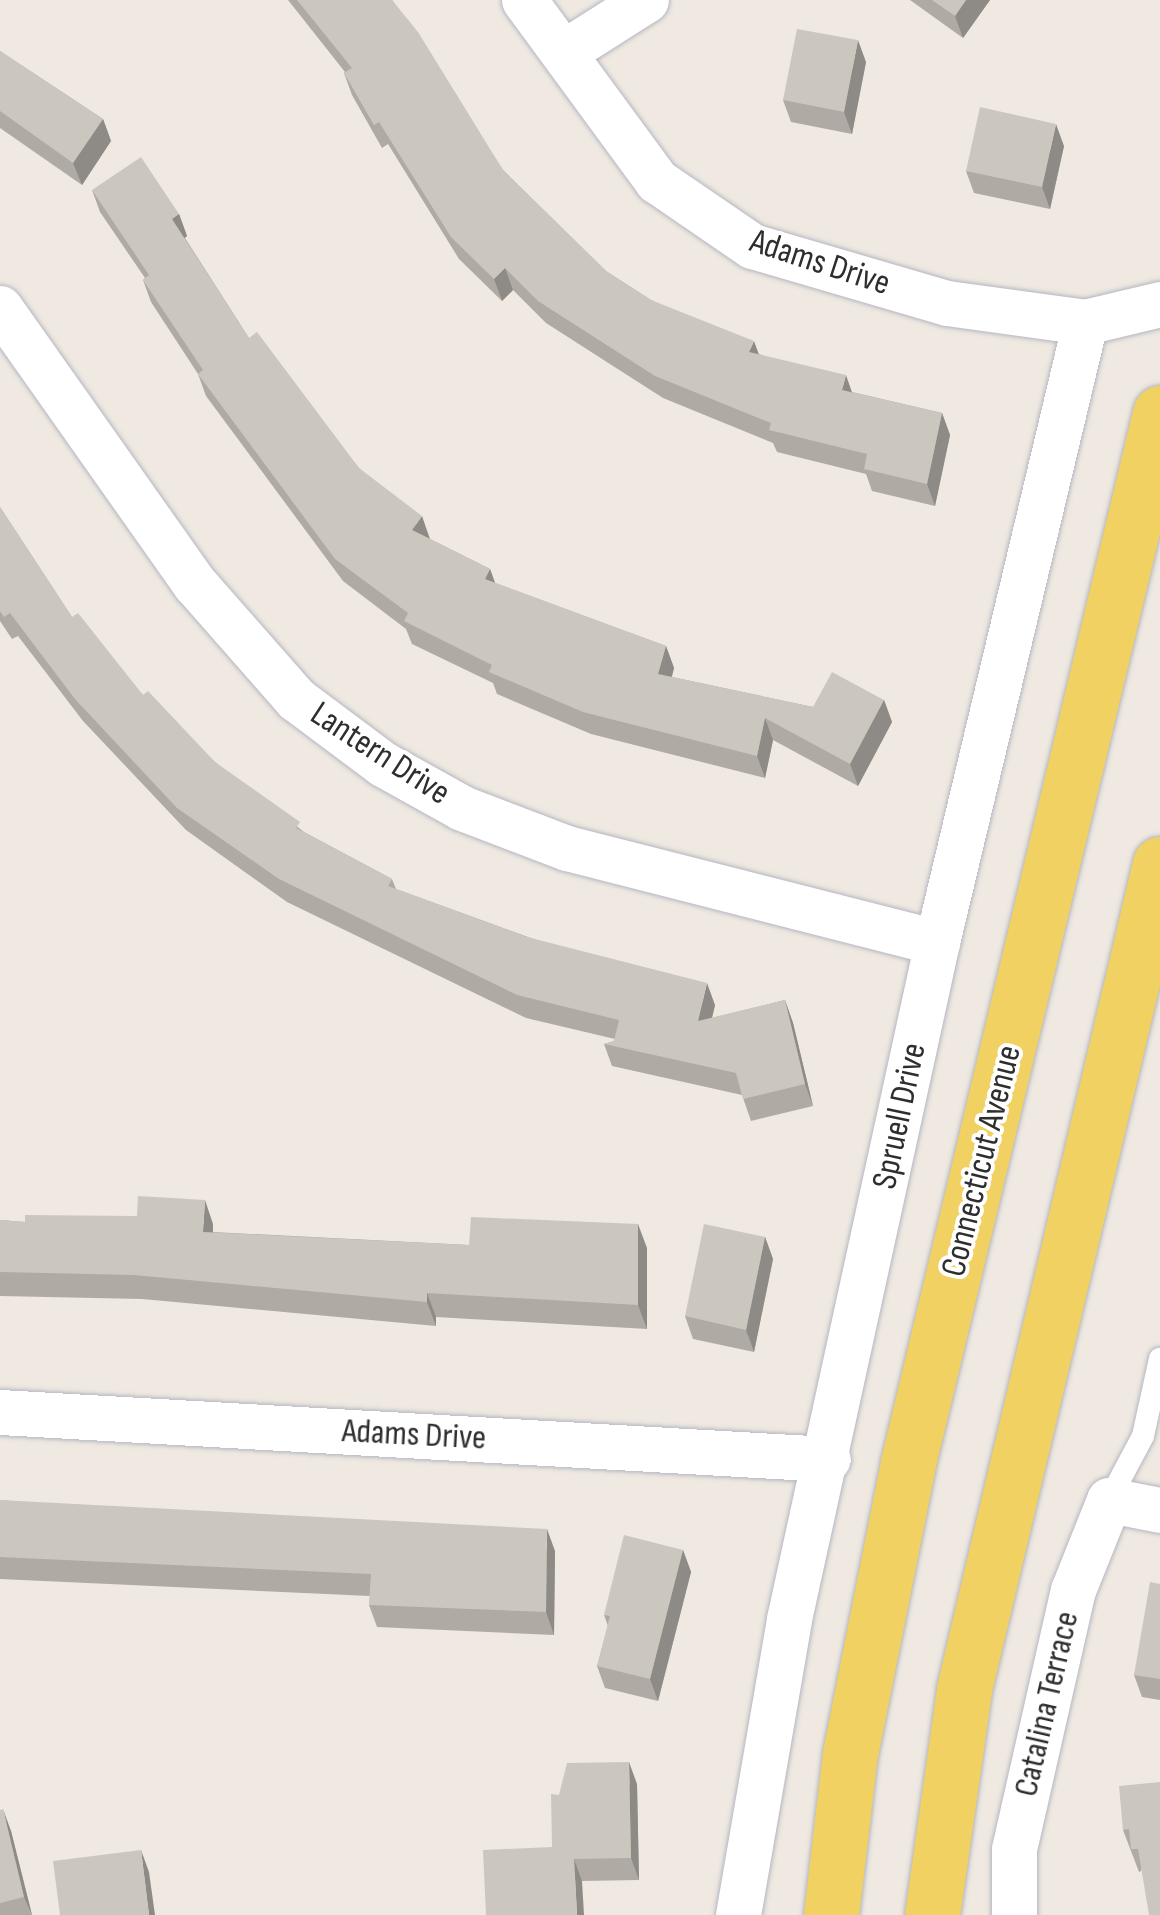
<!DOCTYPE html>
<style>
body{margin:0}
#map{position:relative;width:1160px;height:1915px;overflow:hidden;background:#efe9e1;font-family:"Sofia Sans Condensed",sans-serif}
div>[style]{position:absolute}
.roads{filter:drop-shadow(0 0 2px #b4b7c1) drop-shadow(0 0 2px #b4b7c1)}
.service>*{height:22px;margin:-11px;padding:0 11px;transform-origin:11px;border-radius:11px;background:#fff}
.minor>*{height:45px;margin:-22.5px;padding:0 22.5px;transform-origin:22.5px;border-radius:22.5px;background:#fff}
.primary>*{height:55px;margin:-27.5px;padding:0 27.5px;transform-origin:27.5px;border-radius:27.5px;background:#f2d163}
.wall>*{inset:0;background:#afaba4}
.shaded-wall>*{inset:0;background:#8e8b86}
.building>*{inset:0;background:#cbc7bf}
span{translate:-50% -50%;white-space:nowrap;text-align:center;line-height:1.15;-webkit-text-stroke:8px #fff;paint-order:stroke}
.street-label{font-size:35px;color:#2e2e2e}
</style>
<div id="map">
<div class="roads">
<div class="service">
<i style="left:1109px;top:1500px;width:72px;rotate:-62deg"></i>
<i style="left:1143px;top:1436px;width:79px;rotate:-77.6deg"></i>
</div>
<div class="minor">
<i style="left:524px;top:0;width:225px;rotate:53.7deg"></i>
<i style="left:657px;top:181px;width:115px;rotate:34.4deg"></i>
<i style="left:752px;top:246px;width:203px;rotate:16.3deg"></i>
<i style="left:947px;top:303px;width:139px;rotate:7.8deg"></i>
<i style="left:1085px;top:322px;width:77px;rotate:-13.5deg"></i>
<i style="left:564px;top:52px;width:97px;rotate:-32.4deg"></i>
<i style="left:0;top:308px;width:338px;rotate:54.8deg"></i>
<i style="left:195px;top:584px;width:153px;rotate:48.7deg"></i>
<i style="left:296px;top:699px;width:109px;rotate:36.8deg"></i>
<i style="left:383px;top:764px;width:90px;rotate:29.1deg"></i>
<i style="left:462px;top:808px;width:112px;rotate:20.9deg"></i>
<i style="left:567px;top:848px;width:382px;rotate:14.3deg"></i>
<i style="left:0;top:1412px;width:829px;rotate:3.25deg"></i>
<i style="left:738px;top:1915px;width:300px;rotate:-80.2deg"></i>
<i style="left:789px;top:1619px;width:693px;rotate:-77.67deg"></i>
<i style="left:937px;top:942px;width:637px;rotate:-76.57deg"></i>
<i style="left:1014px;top:1915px;width:66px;rotate:-90deg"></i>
<i style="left:1014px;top:1849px;width:266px;rotate:-77.2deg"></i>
<i style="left:1073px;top:1590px;width:97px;rotate:-68.2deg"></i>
<i style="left:1109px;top:1500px;width:52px;rotate:11.1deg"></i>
</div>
<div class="primary">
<i style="left:831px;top:1915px;width:162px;rotate:-83.3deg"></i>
<i style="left:850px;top:1754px;width:297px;rotate:-78.7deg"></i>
<i style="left:908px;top:1463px;width:1080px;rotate:-76.5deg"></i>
<i style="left:932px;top:1915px;width:228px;rotate:-81.9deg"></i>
<i style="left:964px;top:1689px;width:848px;rotate:-76.64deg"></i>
</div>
</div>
<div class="wall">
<i style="clip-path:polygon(288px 0,392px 0,503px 170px,606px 271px,651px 300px,759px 354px,852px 392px,942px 413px,950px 435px,935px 506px,872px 491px,866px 474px,777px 452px,773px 443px,663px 398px,546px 323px,513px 290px,502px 301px,459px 259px,388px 144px,382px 148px,352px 95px,344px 73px,345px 72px)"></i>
<i style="clip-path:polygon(910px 0,990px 0,963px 38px)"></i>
<i style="clip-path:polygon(0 51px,103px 119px,111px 141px,82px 185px,0 128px)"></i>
<i style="clip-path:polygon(866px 62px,852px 134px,791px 122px,783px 100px)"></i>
<i style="clip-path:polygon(1064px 146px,1050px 209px,974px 193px,966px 171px)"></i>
<i style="clip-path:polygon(92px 190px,179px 214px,187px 236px,185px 238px,249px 338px,359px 468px,430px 539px,490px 569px,495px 583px,666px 646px,674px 668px,672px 677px,813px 707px,884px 700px,892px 722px,858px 786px,773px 740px,765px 778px,591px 734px,497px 694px,493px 683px,412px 644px,406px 629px,343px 581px,206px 396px,198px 374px,151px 302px,143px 280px,145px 278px,100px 212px)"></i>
<i style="clip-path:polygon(0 507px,72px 617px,143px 695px,215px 762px,304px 832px,392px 879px,396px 889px,715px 1005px,712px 1018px,785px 1000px,793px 1023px,813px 1106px,751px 1121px,742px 1095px,612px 1066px,604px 1044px,614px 1041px,615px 1039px,526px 1018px,287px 902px,186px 830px,83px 721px,18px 636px,12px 639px,0 621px)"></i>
<i style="clip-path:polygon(0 1220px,25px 1222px,213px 1224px,213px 1232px,469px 1245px,647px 1248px,647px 1329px,436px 1317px,436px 1326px,142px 1299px,0 1296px)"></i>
<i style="clip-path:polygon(765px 1237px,773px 1259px,754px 1352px,693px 1339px,685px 1316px)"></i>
<i style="clip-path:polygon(0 1500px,555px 1551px,554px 1635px,377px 1627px,369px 1605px,370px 1596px,0 1579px)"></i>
<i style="clip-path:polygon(683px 1550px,691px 1572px,658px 1701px,605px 1688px,597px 1666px,608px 1626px,604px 1615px)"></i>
<i style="clip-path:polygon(1160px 1584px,1160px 1700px,1142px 1697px,1134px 1675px)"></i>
<i style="clip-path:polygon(1160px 1782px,1141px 1871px,1139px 1872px,1123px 1830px)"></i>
<i style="clip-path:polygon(637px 1784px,639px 1880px,582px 1881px,552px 1847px,559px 1795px)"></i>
<i style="clip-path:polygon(0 1810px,11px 1831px,32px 1915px,0 1915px)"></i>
</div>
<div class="shaded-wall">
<i style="clip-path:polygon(966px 0,990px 0,963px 38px,955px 16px)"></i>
<i style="clip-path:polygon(858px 40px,866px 62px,852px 134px,844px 112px)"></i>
<i style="clip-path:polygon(103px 119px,111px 141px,82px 185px,73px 163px)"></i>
<i style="clip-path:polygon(1056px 124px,1064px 146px,1050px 209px,1042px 187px)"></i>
<i style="clip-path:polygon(179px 214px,187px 236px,180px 241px,172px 219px)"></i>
<i style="clip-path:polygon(505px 268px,513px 290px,502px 301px,494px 279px)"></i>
<i style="clip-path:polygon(754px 341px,762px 363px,749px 352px)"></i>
<i style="clip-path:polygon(846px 375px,854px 398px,842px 390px)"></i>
<i style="clip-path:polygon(942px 413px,950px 435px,935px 506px,927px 484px)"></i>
<i style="clip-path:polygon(422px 516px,430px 539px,412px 530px)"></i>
<i style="clip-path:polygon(490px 569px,498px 591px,485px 579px)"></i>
<i style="clip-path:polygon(666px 646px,674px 668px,666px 696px,658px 674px)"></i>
<i style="clip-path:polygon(884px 700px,892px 722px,858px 786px,850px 764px)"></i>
<i style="clip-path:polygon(765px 718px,773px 740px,765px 778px,757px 756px)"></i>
<i style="clip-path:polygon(707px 983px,715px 1005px,706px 1043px,698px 1021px)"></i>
<i style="clip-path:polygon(785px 1000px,793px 1023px,813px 1106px,805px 1084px)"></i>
<i style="clip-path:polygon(205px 1200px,213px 1224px,212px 1256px,203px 1232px)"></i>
<i style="clip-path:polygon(638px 1224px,647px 1248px,647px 1329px,638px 1305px)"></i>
<i style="clip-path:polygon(765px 1237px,773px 1259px,754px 1352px,746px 1330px)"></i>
<i style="clip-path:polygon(427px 1293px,436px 1317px,436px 1326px,427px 1302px)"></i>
<i style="clip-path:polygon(547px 1529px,555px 1551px,554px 1635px,546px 1612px)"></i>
<i style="clip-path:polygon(683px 1550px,691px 1572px,658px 1701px,650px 1679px)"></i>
<i style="clip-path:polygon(629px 1762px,637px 1784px,639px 1880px,631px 1858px)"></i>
<i style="clip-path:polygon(3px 1809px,11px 1831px,32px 1915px,24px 1897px)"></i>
<i style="clip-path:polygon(141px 1850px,149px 1872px,155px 1915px,149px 1915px)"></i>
<i style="clip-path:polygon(574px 1859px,582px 1881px,584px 1915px,577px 1915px)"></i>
</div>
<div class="building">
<i style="clip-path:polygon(297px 0,392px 0,418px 32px,503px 170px,606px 271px,651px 300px,754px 341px,749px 352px,846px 375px,842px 390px,942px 413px,927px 484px,864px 469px,867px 454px,769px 430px,771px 423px,655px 376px,538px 301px,505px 268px,494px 279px,451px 237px,379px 122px,374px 125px,344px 73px,352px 68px)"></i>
<i style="clip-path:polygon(932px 0,966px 0,955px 16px)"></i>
<i style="clip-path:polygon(797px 29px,858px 40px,844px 112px,783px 100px)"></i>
<i style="clip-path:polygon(0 51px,103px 119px,73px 163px,0 111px)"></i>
<i style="clip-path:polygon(980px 107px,1056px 124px,1042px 187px,966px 171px)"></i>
<i style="clip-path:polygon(141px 157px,179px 214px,172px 219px,249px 338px,257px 332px,359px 468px,422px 516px,412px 530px,490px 569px,485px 579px,666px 646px,658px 674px,813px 707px,832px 672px,884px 700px,850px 764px,765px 718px,757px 756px,583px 712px,489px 672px,492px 665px,404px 621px,408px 613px,335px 559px,198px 374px,203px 370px,143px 280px,149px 275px,92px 190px)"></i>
<i style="clip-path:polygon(0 507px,72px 617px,78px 613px,143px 695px,148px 691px,215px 762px,300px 822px,296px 828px,392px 879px,388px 886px,527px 937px,707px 983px,698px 1021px,785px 1000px,805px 1084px,743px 1099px,736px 1073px,604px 1044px,614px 1041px,619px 1020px,517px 995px,279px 879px,177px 808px,75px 699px,10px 613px,4px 617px,0 611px)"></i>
<i style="clip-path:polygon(138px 1196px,205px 1200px,203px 1232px,469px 1245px,471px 1217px,638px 1224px,638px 1305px,427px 1293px,427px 1302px,134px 1275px,0 1272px,0 1220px,25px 1222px,25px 1215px,137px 1216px)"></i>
<i style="clip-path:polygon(704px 1224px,765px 1237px,746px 1330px,685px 1316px)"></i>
<i style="clip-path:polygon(0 1500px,547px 1529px,546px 1612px,369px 1605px,371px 1574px,0 1557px)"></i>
<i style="clip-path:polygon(624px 1535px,683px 1550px,650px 1679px,597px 1666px,610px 1616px,604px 1615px)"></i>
<i style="clip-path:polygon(1150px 1582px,1160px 1584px,1160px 1679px,1134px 1675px)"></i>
<i style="clip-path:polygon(629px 1762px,631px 1858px,574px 1859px,577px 1915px,486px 1915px,483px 1850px,552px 1847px,551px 1794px,559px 1795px,567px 1763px)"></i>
<i style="clip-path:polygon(1160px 1782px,1160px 1915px,1149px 1915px,1138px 1849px,1131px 1849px,1129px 1829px,1123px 1830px,1119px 1786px)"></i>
<i style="clip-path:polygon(3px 1809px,24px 1897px,0 1903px,0 1810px)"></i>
<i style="clip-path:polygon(141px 1850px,149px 1915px,60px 1915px,53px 1861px)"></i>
</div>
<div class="street-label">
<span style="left:820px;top:263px;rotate:18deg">Adams Drive</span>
<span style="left:380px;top:754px;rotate:33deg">Lantern Drive</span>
<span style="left:900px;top:1116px;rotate:-78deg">Spruell Drive</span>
<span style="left:982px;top:1161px;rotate:-76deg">Connecticut Avenue</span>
<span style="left:414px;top:1435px;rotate:3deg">Adams Drive</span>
<span style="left:1047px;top:1704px;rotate:-77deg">Catalina Terrace</span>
</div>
</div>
